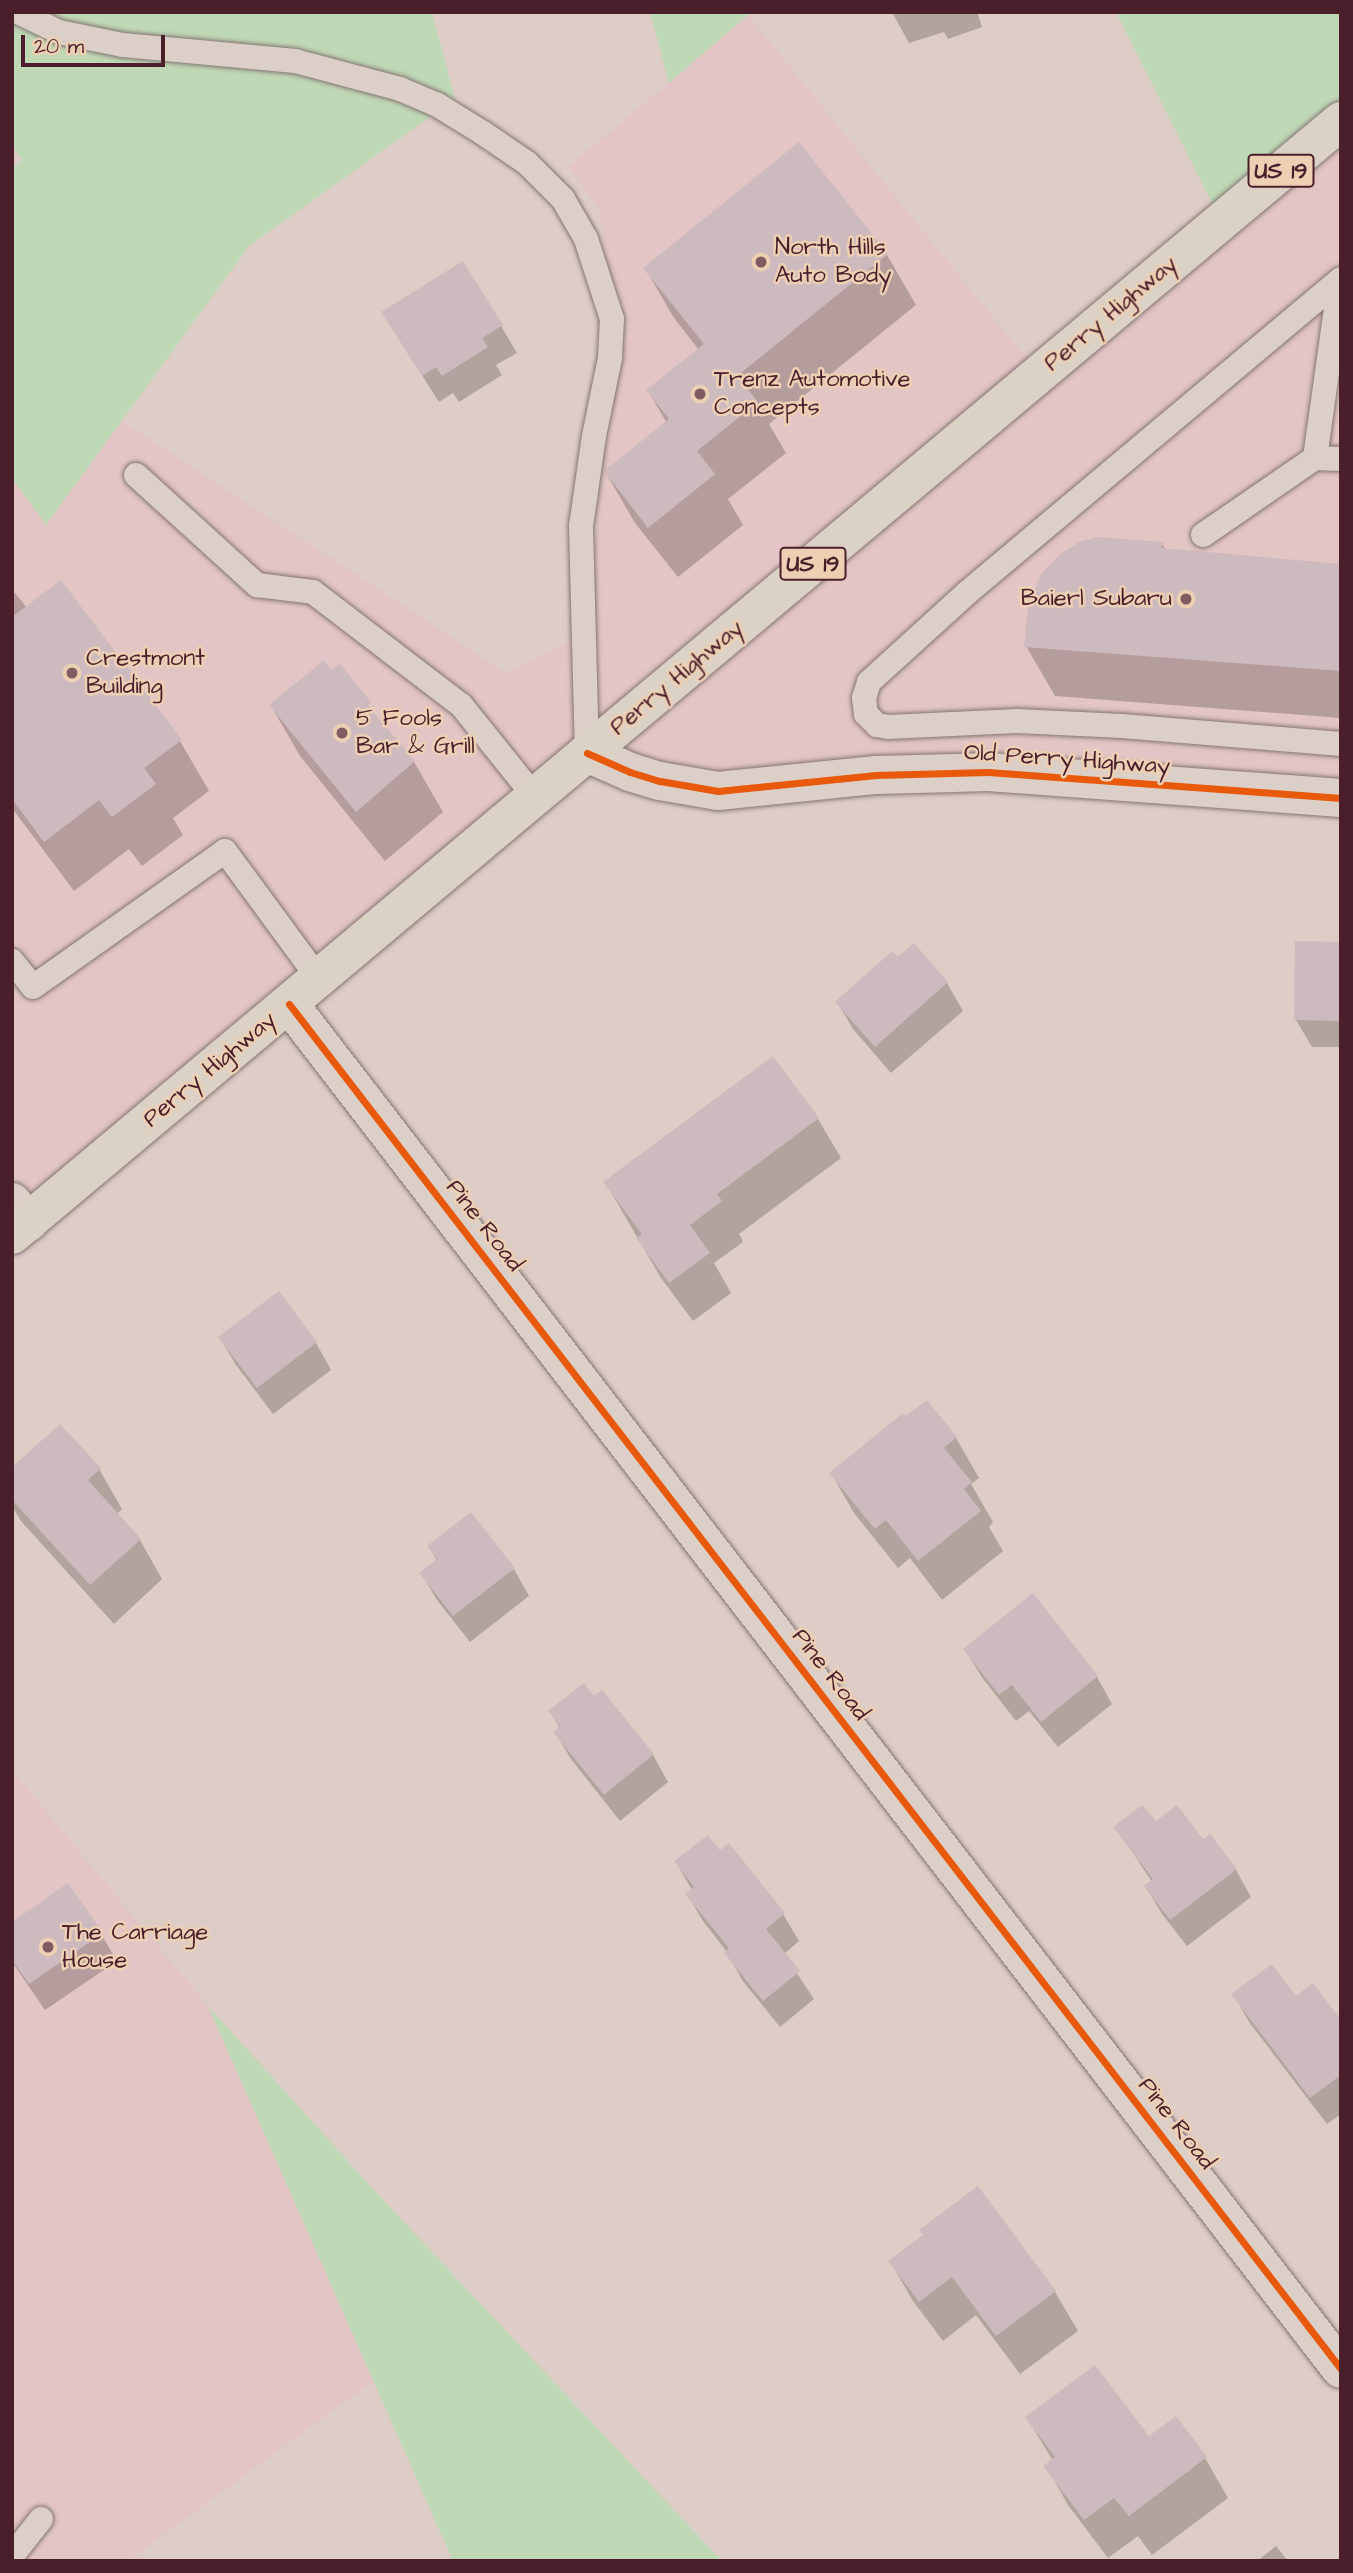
<!DOCTYPE html>
<style>
body{margin:0}
#map{position:relative;width:1353px;height:2573px;overflow:hidden;background:#deccc6;font-family:"Architects Daughter",sans-serif}
div>[style]{position:absolute}
.built>*{inset:0;background:#e2c5c4}
.green>*{inset:0;background:#bfd8b5}
.shadow>*{inset:0;background:#0003}
.building>*{inset:0;background:#cdbabf}
.roads{filter:drop-shadow(0 0 2px #857574) drop-shadow(0 0 2px #857574)}
.lane>*{height:24px;margin:-12px;padding:0 12px;transform-origin:12px;border-radius:12px;background:#dbcfc7}
.street>*{height:38px;margin:-19px;padding:0 19px;transform-origin:19px;border-radius:19px;background:#dbcfc7}
.secondary>*{height:38px;margin:-19px;padding:0 19px;transform-origin:19px;border-radius:19px;background:#dbcfc7}
.primary>*{height:38px;margin:-19px;padding:0 19px;transform-origin:19px;border-radius:19px;background:#dcd1c5}
.cycleway>*{height:7px;margin:-3.5px;padding:0 3.5px;transform-origin:3.5px;border-radius:3.5px;background:#e8590c}
.dots>*{width:19px;height:19px;translate:-50% -50%;box-sizing:border-box;border:4px solid #edd0b4;border-radius:50%}
span{translate:-50% -50%;white-space:nowrap;text-align:center;line-height:1.15;-webkit-text-stroke:5px #edd0b4;paint-order:stroke}
.shield-label span{padding:2px 5px;background:#edd0b4;border:2px solid;border-radius:5px;-webkit-text-stroke-width:0}
.shield-label{font-size:23px;color:#4a1f2b;font-weight:700}
.poi-label{font-size:24px;color:#4a1f2b}
.left{translate:0 -50%;text-align:left}
.right{translate:-100% -50%;text-align:right}
.street-label{font-size:24px;color:#4a1f2b}
.frame{position:absolute;inset:0;border:14px solid #4a1f2b;pointer-events:none}
.scale{position:absolute;left:21px;top:35px;width:144px;height:32px;box-sizing:border-box;border:4px solid #4a1f2b;border-top:0;padding-left:9px;font-size:21px;line-height:24px;white-space:nowrap;color:#4a1f2b;-webkit-text-stroke:5px #edd0b4;paint-order:stroke}
</style>
<div id="map">
<div class="built">
<i style="clip-path:polygon(749px 16px,1039px 374px,1341px 121px,1341px 798px,988px 772px,749px 789px,587px 753px,12px 1235px,12px 478px,46px 525px,122px 421px,508px 674px,590px 628px,612px 319px,600px 211px,568px 167px)"></i>
<i style="clip-path:polygon(12px 1770px,208px 2006px,373px 2381px,128px 2561px,12px 2561px)"></i>
</div>
<div class="green">
<i style="clip-path:polygon(12px 12px,432px 12px,455px 99px,249px 246px,46px 525px,12px 478px,12px 169px,22px 159px,12px 147px)"></i>
<i style="clip-path:polygon(650px 12px,751px 12px,669px 83px)"></i>
<i style="clip-path:polygon(1116px 12px,1341px 12px,1341px 121px,1221px 221px)"></i>
<i style="clip-path:polygon(208px 2006px,372px 2188px,722px 2561px,453px 2561px)"></i>
</div>
<div class="shadow">
<i style="clip-path:polygon(892px 12px,977px 12px,982px 27px,948px 39px,944px 32px,909px 43px)"></i>
<i style="clip-path:polygon(799px 145px,887px 255px,916px 305px,769px 424px,786px 453px,728px 499px,743px 525px,678px 577px,635px 523px,606px 473px,667px 423px,648px 391px,699px 350px,674px 318px,645px 268px)"></i>
<i style="clip-path:polygon(501px 326px,517px 353px,496px 365px,502px 375px,459px 402px,453px 393px,439px 402px,399px 339px)"></i>
<i style="clip-path:polygon(1162px 544px,1166px 550px,1341px 566px,1341px 718px,1055px 696px,1026px 646px)"></i>
<i style="clip-path:polygon(61px 582px,180px 741px,209px 791px,173px 818px,183px 835px,142px 866px,129px 849px,74px 891px,12px 808px,12px 595px,15px 593px,27px 608px)"></i>
<i style="clip-path:polygon(340px 666px,380px 722px,414px 762px,443px 812px,385px 861px,300px 756px,271px 706px)"></i>
<i style="clip-path:polygon(1341px 944px,1341px 1047px,1312px 1047px,1296px 1020px)"></i>
<i style="clip-path:polygon(914px 945px,947px 983px,963px 1011px,891px 1073px,853px 1029px,837px 1002px)"></i>
<i style="clip-path:polygon(772px 1058px,818px 1119px,841px 1158px,739px 1234px,743px 1242px,714px 1263px,731px 1293px,693px 1321px,661px 1278px,605px 1182px)"></i>
<i style="clip-path:polygon(220px 1338px,316px 1343px,331px 1370px,273px 1414px,236px 1365px)"></i>
<i style="clip-path:polygon(927px 1402px,956px 1438px,979px 1478px,971px 1484px,993px 1522px,989px 1527px,1003px 1551px,942px 1600px,910px 1558px,898px 1568px,854px 1513px,831px 1473px)"></i>
<i style="clip-path:polygon(12px 1469px,99px 1469px,122px 1509px,117px 1514px,140px 1540px,162px 1579px,114px 1624px,21px 1521px,12px 1506px)"></i>
<i style="clip-path:polygon(429px 1546px,514px 1569px,529px 1596px,470px 1642px,437px 1600px,421px 1573px,437px 1561px)"></i>
<i style="clip-path:polygon(1033px 1596px,1097px 1677px,1112px 1704px,1058px 1747px,1029px 1711px,1016px 1721px,981px 1676px,965px 1649px)"></i>
<i style="clip-path:polygon(602px 1692px,653px 1755px,668px 1782px,620px 1821px,571px 1759px,555px 1732px,560px 1728px,550px 1712px,594px 1699px)"></i>
<i style="clip-path:polygon(1155px 1823px,1202px 1842px,1236px 1870px,1251px 1897px,1187px 1946px,1162px 1914px,1146px 1887px,1152px 1882px,1116px 1827px)"></i>
<i style="clip-path:polygon(719px 1853px,783px 1914px,799px 1941px,784px 1954px,814px 1999px,780px 2027px,742px 1980px,727px 1952px,703px 1921px,687px 1894px,692px 1890px,676px 1862px)"></i>
<i style="clip-path:polygon(12px 1924px,101px 1934px,117px 1961px,45px 2010px,12px 1962px)"></i>
<i style="clip-path:polygon(1234px 1995px,1341px 2023px,1341px 2114px,1327px 2124px,1249px 2022px)"></i>
<i style="clip-path:polygon(890px 2261px,1055px 2292px,1078px 2331px,1020px 2374px,976px 2315px,943px 2341px,913px 2301px)"></i>
<i style="clip-path:polygon(1027px 2418px,1149px 2439px,1205px 2458px,1228px 2498px,1152px 2555px,1138px 2536px,1108px 2558px,1068px 2505px,1046px 2466px,1053px 2461px)"></i>
<i style="clip-path:polygon(1276px 2546px,1288px 2561px,1257px 2561px)"></i>
</div>
<div class="building">
<i style="clip-path:polygon(799px 142px,888px 254px,737px 376px,758px 402px,697px 451px,715px 474px,648px 528px,604px 471px,669px 419px,646px 390px,704px 344px,643px 268px)"></i>
<i style="clip-path:polygon(463px 261px,503px 325px,482px 338px,488px 347px,442px 376px,436px 367px,422px 376px,381px 312px)"></i>
<i style="clip-path:polygon(1098px 537px,1163px 542px,1161px 548px,1341px 564px,1341px 671px,1024px 647px,1028px 607px,1041px 574px,1059px 555px,1079px 542px)"></i>
<i style="clip-path:polygon(61px 580px,182px 740px,144px 768px,156px 784px,112px 817px,99px 800px,44px 842px,12px 799px,12px 617px)"></i>
<i style="clip-path:polygon(324px 660px,331px 670px,340px 664px,371px 702px,367px 705px,415px 761px,356px 812px,269px 705px)"></i>
<i style="clip-path:polygon(1295px 941px,1341px 942px,1341px 1021px,1294px 1020px)"></i>
<i style="clip-path:polygon(914px 943px,948px 982px,875px 1047px,835px 1002px,892px 951px,898px 957px)"></i>
<i style="clip-path:polygon(773px 1056px,819px 1118px,717px 1194px,722px 1201px,690px 1225px,710px 1253px,669px 1283px,636px 1238px,642px 1234px,603px 1182px)"></i>
<i style="clip-path:polygon(279px 1291px,317px 1342px,257px 1388px,218px 1337px)"></i>
<i style="clip-path:polygon(927px 1400px,957px 1437px,944px 1448px,972px 1482px,964px 1489px,981px 1511px,918px 1561px,886px 1520px,875px 1529px,829px 1473px,903px 1413px,906px 1416px)"></i>
<i style="clip-path:polygon(60px 1424px,101px 1468px,88px 1480px,141px 1539px,90px 1585px,12px 1500px,12px 1467px)"></i>
<i style="clip-path:polygon(471px 1512px,515px 1568px,453px 1616px,419px 1573px,437px 1559px,427px 1546px)"></i>
<i style="clip-path:polygon(1033px 1593px,1098px 1676px,1041px 1722px,1012px 1685px,999px 1695px,963px 1649px)"></i>
<i style="clip-path:polygon(584px 1683px,594px 1696px,602px 1690px,654px 1754px,604px 1795px,553px 1732px,560px 1726px,548px 1711px)"></i>
<i style="clip-path:polygon(1142px 1805px,1156px 1821px,1177px 1805px,1203px 1839px,1210px 1834px,1237px 1869px,1170px 1920px,1144px 1886px,1153px 1879px,1113px 1827px)"></i>
<i style="clip-path:polygon(708px 1835px,720px 1850px,729px 1843px,785px 1913px,766px 1929px,800px 1971px,763px 2001px,724px 1953px,729px 1948px,685px 1894px,694px 1887px,674px 1861px)"></i>
<i style="clip-path:polygon(68px 1883px,103px 1933px,29px 1984px,12px 1960px,12px 1922px)"></i>
<i style="clip-path:polygon(1272px 1964px,1296px 1996px,1313px 1983px,1341px 2020px,1341px 2075px,1310px 2098px,1231px 1994px)"></i>
<i style="clip-path:polygon(978px 2186px,1056px 2291px,996px 2336px,952px 2277px,919px 2302px,888px 2261px,923px 2235px,919px 2230px)"></i>
<i style="clip-path:polygon(1095px 2365px,1149px 2436px,1176px 2416px,1207px 2457px,1129px 2516px,1114px 2498px,1084px 2520px,1043px 2466px,1055px 2457px,1025px 2417px)"></i>
</div>
<div class="roads">
<div class="lane">
<i style="left:18px;top:12px;width:46px;rotate:26deg"></i>
<i style="left:59px;top:32px;width:65px;rotate:11.5deg"></i>
<i style="left:123px;top:45px;width:173px;rotate:5.3deg"></i>
<i style="left:295px;top:61px;width:109px;rotate:14.9deg"></i>
<i style="left:400px;top:89px;width:39px;rotate:23deg"></i>
<i style="left:436px;top:104px;width:55px;rotate:31.7deg"></i>
<i style="left:483px;top:133px;width:53px;rotate:34.3deg"></i>
<i style="left:527px;top:163px;width:51px;rotate:45deg"></i>
<i style="left:563px;top:199px;width:46px;rotate:60.1deg"></i>
<i style="left:586px;top:239px;width:84px;rotate:72deg"></i>
<i style="left:612px;top:319px;width:39px;rotate:93deg"></i>
<i style="left:610px;top:358px;width:80px;rotate:101.6deg"></i>
<i style="left:594px;top:436px;width:91px;rotate:98.2deg"></i>
<i style="left:581px;top:526px;width:227px;rotate:88.5deg"></i>
<i style="left:1341px;top:279px;width:487px;rotate:140deg"></i>
<i style="left:968px;top:592px;width:134px;rotate:137.7deg"></i>
<i style="left:869px;top:682px;width:17px;rotate:107deg"></i>
<i style="left:864px;top:698px;width:16px;rotate:83deg"></i>
<i style="left:866px;top:714px;width:16px;rotate:45deg"></i>
<i style="left:877px;top:725px;width:11px;rotate:10deg"></i>
<i style="left:888px;top:727px;width:129px;rotate:-2.7deg"></i>
<i style="left:1017px;top:721px;width:105px;rotate:2.7deg"></i>
<i style="left:1122px;top:726px;width:220px;rotate:4.7deg"></i>
<i style="left:1315px;top:458px;width:180px;rotate:-82deg"></i>
<i style="left:136px;top:475px;width:164px;rotate:42.3deg"></i>
<i style="left:257px;top:585px;width:56px;rotate:7.1deg"></i>
<i style="left:313px;top:592px;width:186px;rotate:37.4deg"></i>
<i style="left:461px;top:705px;width:118px;rotate:51.2deg"></i>
<i style="left:1203px;top:535px;width:136px;rotate:-34.5deg"></i>
<i style="left:1315px;top:458px;width:26px;rotate:2deg"></i>
<i style="left:12px;top:961px;width:33px;rotate:51deg"></i>
<i style="left:33px;top:987px;width:235px;rotate:-35.3deg"></i>
<i style="left:225px;top:851px;width:159px;rotate:53.7deg"></i>
<i style="left:12px;top:2556px;width:47px;rotate:-51.9deg"></i>
</div>
<div class="street">
<i style="left:289px;top:1004px;width:1723px;rotate:52.38deg"></i>
<i style="left:12px;top:1202px;width:26px;rotate:51deg"></i>
</div>
<div class="secondary">
<i style="left:587px;top:753px;width:47px;rotate:23.8deg"></i>
<i style="left:630px;top:772px;width:31px;rotate:17deg"></i>
<i style="left:660px;top:781px;width:59px;rotate:9.8deg"></i>
<i style="left:718px;top:791px;width:159px;rotate:-5.8deg"></i>
<i style="left:876px;top:775px;width:112px;rotate:-1.5deg"></i>
<i style="left:988px;top:772px;width:354px;rotate:4.2deg"></i>
</div>
<div class="primary">
<i style="left:12px;top:1235px;width:1734px;rotate:-39.97deg"></i>
</div>
</div>
<div class="cycleway">
<i style="left:587px;top:753px;width:47px;rotate:23.8deg"></i>
<i style="left:630px;top:772px;width:31px;rotate:17deg"></i>
<i style="left:660px;top:781px;width:59px;rotate:9.8deg"></i>
<i style="left:718px;top:791px;width:159px;rotate:-5.8deg"></i>
<i style="left:876px;top:775px;width:112px;rotate:-1.5deg"></i>
<i style="left:988px;top:772px;width:354px;rotate:4.2deg"></i>
<i style="left:289px;top:1004px;width:1723px;rotate:52.38deg"></i>
</div>
<div class="dots">
<i style="left:761px;top:262px;background:#7e5c61"></i>
<i style="left:700px;top:394px;background:#7e5c61"></i>
<i style="left:1186px;top:599px;background:#7e5c61"></i>
<i style="left:72px;top:673px;background:#7e5c61"></i>
<i style="left:342px;top:733px;background:#7e5c61"></i>
<i style="left:48px;top:1947px;background:#7e5c61"></i>
</div>
<div class="shield-label">
<span style="left:1281px;top:171px">US 19</span>
<span style="left:813px;top:564px">US 19</span>
</div>
<div class="poi-label">
<span class="left" style="left:775px;top:262px">North Hills<br>Auto Body</span>
<span class="left" style="left:714px;top:394px">Trenz Automotive<br>Concepts</span>
<span class="right" style="left:1172px;top:599px">Baierl Subaru</span>
<span class="left" style="left:86px;top:673px">Crestmont<br>Building</span>
<span class="left" style="left:356px;top:733px">5 Fools<br>Bar &amp; Grill</span>
<span class="left" style="left:62px;top:1947px">The Carriage<br>House</span>
</div>
<div class="street-label">
<span style="left:1111px;top:314px;rotate:-40deg">Perry Highway</span>
<span style="left:677px;top:678px;rotate:-40deg">Perry Highway</span>
<span style="left:1067px;top:760px;rotate:4deg">Old Perry Highway</span>
<span style="left:210px;top:1070px;rotate:-40deg">Perry Highway</span>
<span style="left:484px;top:1226px;rotate:52deg">Pine Road</span>
<span style="left:830px;top:1675px;rotate:52deg">Pine Road</span>
<span style="left:1176px;top:2124px;rotate:52deg">Pine Road</span>
</div>
<div class="frame"></div>
<div class="scale">20 m</div>
</div>
